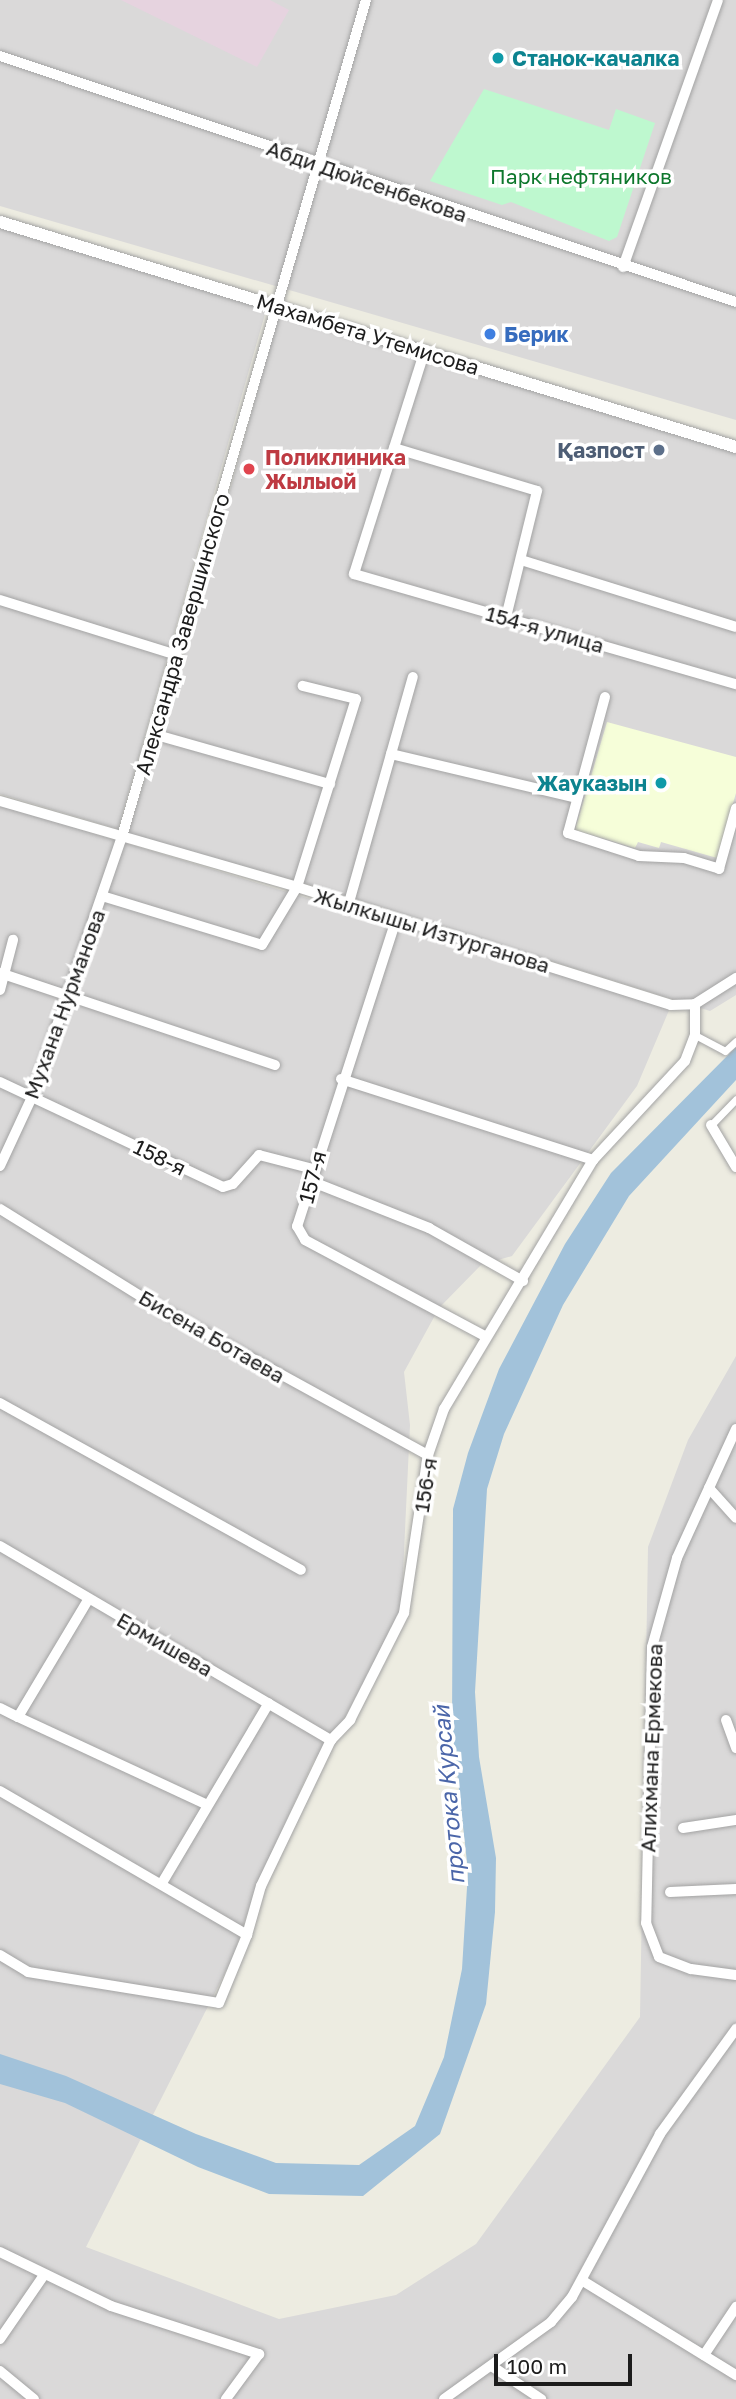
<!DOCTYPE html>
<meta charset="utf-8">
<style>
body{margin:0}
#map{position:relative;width:736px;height:2399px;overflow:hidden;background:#edece1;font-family:"Golos Text",sans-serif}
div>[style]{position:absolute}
.residential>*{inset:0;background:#dad9d9}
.industrial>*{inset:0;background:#e6d3df}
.education>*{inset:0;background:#f6fed9}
.park>*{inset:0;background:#bef8cf}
.water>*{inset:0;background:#a2c2da}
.roads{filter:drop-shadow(0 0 2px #a3a3a3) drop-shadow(0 0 2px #a3a3a3)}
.pedestrian>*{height:7px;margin:-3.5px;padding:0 3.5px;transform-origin:3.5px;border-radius:3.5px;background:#fff}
.minor>*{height:10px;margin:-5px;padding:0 5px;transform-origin:5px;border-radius:5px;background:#fff}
.tertiary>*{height:12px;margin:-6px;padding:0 6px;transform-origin:6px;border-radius:6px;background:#fff}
.dots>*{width:19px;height:19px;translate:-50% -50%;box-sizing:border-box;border:4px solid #fff;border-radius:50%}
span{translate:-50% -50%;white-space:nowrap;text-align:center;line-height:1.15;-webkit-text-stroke:7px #fff;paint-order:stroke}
.culture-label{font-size:21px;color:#0d838f;font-weight:700}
.left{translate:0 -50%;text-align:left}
.right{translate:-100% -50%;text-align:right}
.park-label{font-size:21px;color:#0d772c}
.street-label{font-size:21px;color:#1c1c1c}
.shop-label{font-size:21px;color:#366cbe;font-weight:700}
.service-label{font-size:21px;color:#4e5e75;font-weight:700}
.health-label{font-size:21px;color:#be3a42;font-weight:700}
.water-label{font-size:23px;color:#4b66a9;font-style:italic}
.scale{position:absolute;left:494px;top:2354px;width:138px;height:32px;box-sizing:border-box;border:4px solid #1c1c1c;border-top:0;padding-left:9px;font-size:21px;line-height:24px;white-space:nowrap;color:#1c1c1c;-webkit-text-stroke:5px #fff;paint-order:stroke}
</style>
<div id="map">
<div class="residential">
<i style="clip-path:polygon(0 0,736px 0,736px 420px,0 206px)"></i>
<i style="clip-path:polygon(0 228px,267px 307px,118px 829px,0 794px)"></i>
<i style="clip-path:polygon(279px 312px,736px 449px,736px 995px,710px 1011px,321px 888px,128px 834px,198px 608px)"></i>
<i style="clip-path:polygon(0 805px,670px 1008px,637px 1086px,512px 1256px,481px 1265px,439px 1308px,404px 1372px,410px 1425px,401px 1615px,345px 1717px,313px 1762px,256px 1887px,233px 1957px,86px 2247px,279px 2319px,396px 2295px,476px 2244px,640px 2017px,648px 1547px,688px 1440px,736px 1356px,736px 2399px,0 2399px)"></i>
</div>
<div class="industrial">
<i style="clip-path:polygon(121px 0,270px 0,289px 10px,257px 67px)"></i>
</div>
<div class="education">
<i style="clip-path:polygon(607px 722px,736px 757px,736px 793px,717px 858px,661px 842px,659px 848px,638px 842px,635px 848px,575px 830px)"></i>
</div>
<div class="park">
<i style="clip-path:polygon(484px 89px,609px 130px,616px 109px,655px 123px,617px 237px,609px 241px,511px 202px,502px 205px,430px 181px)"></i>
</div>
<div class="water">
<i style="clip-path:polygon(736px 1047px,736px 1080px,629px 1196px,563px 1305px,504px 1434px,487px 1489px,475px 1692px,479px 1757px,496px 1858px,495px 1912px,486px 2004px,440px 2134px,363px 2196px,269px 2194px,198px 2167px,65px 2103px,0 2084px,0 2054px,66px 2076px,196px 2134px,276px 2163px,359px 2165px,415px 2126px,444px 2057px,462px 1969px,468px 1871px,452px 1727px,453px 1509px,468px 1453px,499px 1369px,565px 1244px,611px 1173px)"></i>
</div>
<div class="roads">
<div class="pedestrian">
<i style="left:695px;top:1035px;width:34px;rotate:28deg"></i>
<i style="left:725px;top:1051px;width:15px;rotate:-42deg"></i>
<i style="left:711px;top:1125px;width:36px;rotate:-46deg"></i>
</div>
<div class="minor">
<i style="left:0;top:56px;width:776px;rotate:18.48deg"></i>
<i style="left:623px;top:267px;width:283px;rotate:-70.4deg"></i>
<i style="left:425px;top:350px;width:235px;rotate:107.6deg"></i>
<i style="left:354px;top:574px;width:398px;rotate:16.1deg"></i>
<i style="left:394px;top:448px;width:149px;rotate:16.7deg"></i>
<i style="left:537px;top:491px;width:130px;rotate:103.8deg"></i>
<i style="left:521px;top:560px;width:225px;rotate:17.3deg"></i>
<i style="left:0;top:600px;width:185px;rotate:17.3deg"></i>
<i style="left:605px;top:697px;width:141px;rotate:105.2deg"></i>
<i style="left:568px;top:833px;width:75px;rotate:17.9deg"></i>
<i style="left:639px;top:856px;width:45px;rotate:2.5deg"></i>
<i style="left:684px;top:858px;width:37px;rotate:17deg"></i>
<i style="left:719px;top:869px;width:63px;rotate:-74.4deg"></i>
<i style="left:153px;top:734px;width:184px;rotate:15.8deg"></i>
<i style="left:391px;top:754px;width:191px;rotate:13.3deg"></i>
<i style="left:0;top:801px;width:309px;rotate:16.1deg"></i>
<i style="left:297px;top:887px;width:392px;rotate:17.5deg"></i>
<i style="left:671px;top:1005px;width:24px;rotate:-2deg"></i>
<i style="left:695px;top:1004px;width:49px;rotate:-32.4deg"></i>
<i style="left:102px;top:896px;width:167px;rotate:17deg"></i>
<i style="left:262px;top:945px;width:68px;rotate:-58.9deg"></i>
<i style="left:297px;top:887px;width:197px;rotate:-72.6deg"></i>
<i style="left:356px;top:699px;width:55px;rotate:-166.2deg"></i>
<i style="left:348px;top:906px;width:238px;rotate:-74.2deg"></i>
<i style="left:396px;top:920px;width:322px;rotate:107.9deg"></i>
<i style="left:297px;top:1226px;width:16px;rotate:60deg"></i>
<i style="left:305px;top:1240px;width:204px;rotate:28.1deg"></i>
<i style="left:0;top:973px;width:290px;rotate:18.5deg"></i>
<i style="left:0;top:990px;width:52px;rotate:-75.4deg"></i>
<i style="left:341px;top:1079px;width:265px;rotate:17.8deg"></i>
<i style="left:0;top:1082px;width:246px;rotate:25.2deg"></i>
<i style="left:223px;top:1187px;width:10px;rotate:-17deg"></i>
<i style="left:233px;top:1184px;width:39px;rotate:-48deg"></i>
<i style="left:259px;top:1155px;width:56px;rotate:14.5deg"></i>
<i style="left:711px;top:1125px;width:49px;rotate:59.2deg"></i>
<i style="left:0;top:1166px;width:78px;rotate:-65.1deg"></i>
<i style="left:33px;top:1095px;width:270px;rotate:-71deg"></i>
<i style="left:121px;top:840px;width:875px;rotate:-73.74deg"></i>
<i style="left:313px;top:1182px;width:125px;rotate:21.6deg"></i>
<i style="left:429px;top:1228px;width:108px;rotate:29.4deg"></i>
<i style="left:0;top:1209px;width:180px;rotate:31.8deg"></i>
<i style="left:153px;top:1304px;width:314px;rotate:28.8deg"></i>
<i style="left:0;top:1403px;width:344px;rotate:29deg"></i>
<i style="left:736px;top:1429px;width:142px;rotate:114.6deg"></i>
<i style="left:677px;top:1558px;width:92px;rotate:105.7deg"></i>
<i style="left:652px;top:1647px;width:276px;rotate:91.2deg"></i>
<i style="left:646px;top:1923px;width:36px;rotate:69deg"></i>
<i style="left:659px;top:1957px;width:34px;rotate:21deg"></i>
<i style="left:691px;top:1969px;width:45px;rotate:7.6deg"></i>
<i style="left:709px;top:1488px;width:40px;rotate:48deg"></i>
<i style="left:0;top:1546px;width:384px;rotate:30.4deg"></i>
<i style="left:0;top:1708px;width:20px;rotate:27deg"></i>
<i style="left:18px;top:1717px;width:136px;rotate:-59.1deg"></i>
<i style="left:18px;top:1717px;width:209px;rotate:24.9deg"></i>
<i style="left:726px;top:1720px;width:30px;rotate:70deg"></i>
<i style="left:0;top:1791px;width:286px;rotate:30.2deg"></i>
<i style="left:683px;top:1828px;width:54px;rotate:-8.6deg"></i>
<i style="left:162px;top:1883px;width:209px;rotate:-59.3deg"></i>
<i style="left:670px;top:1892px;width:66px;rotate:-2.6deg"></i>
<i style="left:0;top:1955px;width:33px;rotate:31deg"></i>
<i style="left:28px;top:1972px;width:193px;rotate:9.2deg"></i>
<i style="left:219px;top:2003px;width:74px;rotate:-67.6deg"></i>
<i style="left:247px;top:1935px;width:51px;rotate:-74.1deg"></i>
<i style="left:261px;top:1886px;width:162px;rotate:-64.4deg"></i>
<i style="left:331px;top:1740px;width:28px;rotate:-46deg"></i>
<i style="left:350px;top:1720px;width:120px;rotate:-63.2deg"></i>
<i style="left:404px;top:1613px;width:160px;rotate:-81.4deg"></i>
<i style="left:428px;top:1455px;width:49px;rotate:-70.8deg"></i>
<i style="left:444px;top:1409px;width:290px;rotate:-59.1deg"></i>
<i style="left:593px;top:1160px;width:135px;rotate:-47.1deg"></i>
<i style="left:685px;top:1061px;width:28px;rotate:-69deg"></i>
<i style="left:695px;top:1035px;width:31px;rotate:-90deg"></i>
<i style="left:0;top:2252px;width:123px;rotate:25.9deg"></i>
<i style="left:111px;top:2306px;width:156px;rotate:18deg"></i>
<i style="left:259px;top:2354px;width:56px;rotate:126.3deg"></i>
<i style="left:583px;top:2281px;width:180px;rotate:31.6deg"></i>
<i style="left:0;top:2339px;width:78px;rotate:-55.5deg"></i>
<i style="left:704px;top:2355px;width:58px;rotate:-56.3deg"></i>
<i style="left:493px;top:2367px;width:58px;rotate:33.7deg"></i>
<i style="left:0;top:2371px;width:44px;rotate:39.5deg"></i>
<i style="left:444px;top:2399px;width:132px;rotate:-35.7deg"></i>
<i style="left:551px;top:2322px;width:33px;rotate:-50deg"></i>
<i style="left:572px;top:2297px;width:185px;rotate:-61.6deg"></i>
<i style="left:660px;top:2134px;width:130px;rotate:-54.1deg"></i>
</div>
<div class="tertiary">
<i style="left:0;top:222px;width:770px;rotate:17deg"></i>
</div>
</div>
<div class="dots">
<i style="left:498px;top:58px;background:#0f9aa8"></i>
<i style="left:490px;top:334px;background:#3f7fe0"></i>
<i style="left:659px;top:450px;background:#5c6f8a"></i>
<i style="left:249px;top:469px;background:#e0444e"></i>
<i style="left:661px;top:783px;background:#0f9aa8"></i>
</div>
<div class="culture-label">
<span class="left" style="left:512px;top:58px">Станок-качалка</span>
<span class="right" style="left:647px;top:783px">Жауказын</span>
</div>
<div class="park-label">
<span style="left:581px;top:176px">Парк нефтяников</span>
</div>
<div class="street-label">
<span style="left:367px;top:181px;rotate:19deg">Абди Дюйсенбекова</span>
<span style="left:368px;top:334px;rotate:17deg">Махамбета Утемисова</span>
<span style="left:545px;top:629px;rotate:16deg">154-я улица</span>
<span style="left:182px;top:634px;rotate:-74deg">Александра Завершинского</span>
<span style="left:432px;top:930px;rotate:17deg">Жылкышы Изтурганова</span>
<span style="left:64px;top:1004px;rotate:-70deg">Мухана Нурманова</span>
<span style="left:160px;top:1157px;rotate:26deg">158-я</span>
<span style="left:312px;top:1177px;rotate:-75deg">157-я</span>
<span style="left:212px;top:1336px;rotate:30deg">Бисена Ботаева</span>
<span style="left:425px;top:1485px;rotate:-81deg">156-я</span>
<span style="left:165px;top:1644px;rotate:30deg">Ермишева</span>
<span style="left:651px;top:1748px;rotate:-88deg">Алихмана Ермекова</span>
</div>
<div class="shop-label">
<span class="left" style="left:504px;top:334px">Берик</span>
</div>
<div class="service-label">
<span class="right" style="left:645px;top:450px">Қазпост</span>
</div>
<div class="health-label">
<span class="left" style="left:265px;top:469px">Поликлиника<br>Жылыой</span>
</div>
<div class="water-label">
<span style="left:448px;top:1795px;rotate:-95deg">протока Курсай</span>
</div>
<div class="scale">100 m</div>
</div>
